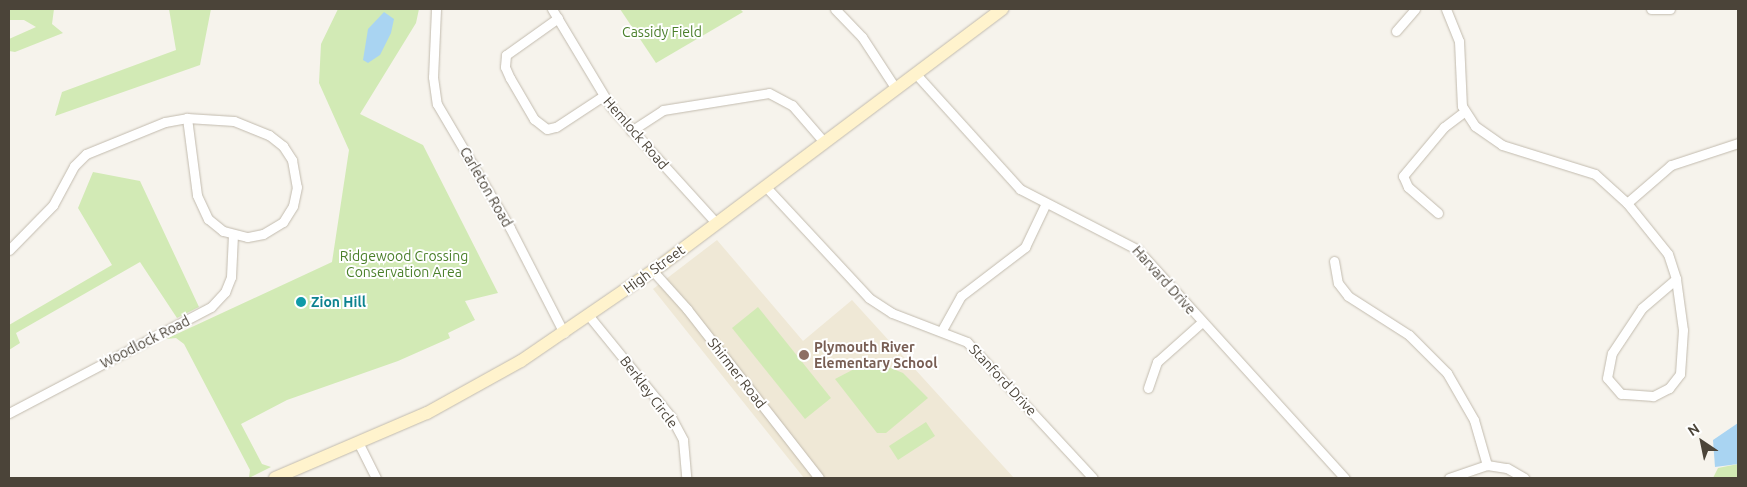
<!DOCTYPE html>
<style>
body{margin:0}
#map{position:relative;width:1747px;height:487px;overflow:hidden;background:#f6f3ec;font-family:Ubuntu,sans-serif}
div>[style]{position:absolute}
.education>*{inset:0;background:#efe8d6}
.green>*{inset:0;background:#d2eab5}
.water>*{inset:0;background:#a9d4f2}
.roads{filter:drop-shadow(0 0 1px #c2bbae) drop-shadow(0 0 1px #c2bbae)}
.street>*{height:9px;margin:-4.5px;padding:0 4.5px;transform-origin:4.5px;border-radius:4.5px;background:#fff}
.secondary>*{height:12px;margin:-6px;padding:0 6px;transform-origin:6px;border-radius:6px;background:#fff3cd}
.dots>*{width:14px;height:14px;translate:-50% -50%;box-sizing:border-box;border:2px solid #fff;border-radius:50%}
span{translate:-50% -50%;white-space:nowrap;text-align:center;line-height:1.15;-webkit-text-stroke:4px #fff;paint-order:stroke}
.park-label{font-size:14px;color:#4a7f2a}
.street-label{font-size:14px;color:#4b4439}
.culture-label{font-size:14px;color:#0d838f;font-weight:700}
.left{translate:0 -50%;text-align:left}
.education-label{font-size:14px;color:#785e54;font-weight:700}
.frame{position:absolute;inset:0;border:10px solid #4b4439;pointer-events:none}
.north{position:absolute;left:1677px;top:417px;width:50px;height:50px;-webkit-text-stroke:4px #fff;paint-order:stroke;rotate:326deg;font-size:14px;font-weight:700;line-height:20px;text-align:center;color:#4b4439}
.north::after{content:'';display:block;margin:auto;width:18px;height:22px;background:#4b4439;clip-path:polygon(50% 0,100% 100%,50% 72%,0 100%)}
</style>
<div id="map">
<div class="education">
<i style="clip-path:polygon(717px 240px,803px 341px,852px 300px,1014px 478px,804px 478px,653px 289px)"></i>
</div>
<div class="green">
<i style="clip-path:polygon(9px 9px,54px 9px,52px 24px,63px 33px,15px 52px,9px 51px,9px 39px,36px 27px,24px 20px,9px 20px)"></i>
<i style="clip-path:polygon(169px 9px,211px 9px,200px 65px,55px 116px,62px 92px,176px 50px)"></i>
<i style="clip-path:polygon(338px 9px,419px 9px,416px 23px,360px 114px,423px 145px,498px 293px,465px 301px,475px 320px,448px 333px,450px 338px,398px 361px,287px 400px,241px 424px,262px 464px,271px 467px,249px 478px,250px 470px,184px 344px,176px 338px,166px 339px,332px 262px,349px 150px,319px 83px,321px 44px)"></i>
<i style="clip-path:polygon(620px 9px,740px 9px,743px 12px,656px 63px)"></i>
<i style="clip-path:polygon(93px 172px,140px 181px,199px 307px,177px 318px,140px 262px,16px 333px,20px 343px,9px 350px,9px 325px,112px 265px,78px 208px)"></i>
<i style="clip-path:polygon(758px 307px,831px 398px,805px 419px,732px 328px)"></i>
<i style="clip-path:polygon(886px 366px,903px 373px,928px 398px,886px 433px,877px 433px,835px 379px,858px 367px)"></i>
<i style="clip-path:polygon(926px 422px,935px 436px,898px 460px,889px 446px)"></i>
<i style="clip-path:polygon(1738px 464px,1738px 478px,1713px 478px,1718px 468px)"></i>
</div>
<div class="water">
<i style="clip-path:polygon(384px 12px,394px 19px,391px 33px,380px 55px,368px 63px,363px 60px,368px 29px)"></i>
<i style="clip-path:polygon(1738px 423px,1738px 464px,1715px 467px,1713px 440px)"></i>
</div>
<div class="roads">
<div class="street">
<i style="left:436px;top:9px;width:68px;rotate:92.5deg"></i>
<i style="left:433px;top:77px;width:27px;rotate:82deg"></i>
<i style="left:437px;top:104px;width:144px;rotate:59.5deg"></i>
<i style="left:510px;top:228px;width:118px;rotate:62.8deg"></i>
<i style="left:552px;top:9px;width:114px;rotate:59deg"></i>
<i style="left:611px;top:107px;width:156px;rotate:47.8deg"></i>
<i style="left:835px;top:9px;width:39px;rotate:46deg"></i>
<i style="left:862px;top:37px;width:62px;rotate:56.8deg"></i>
<i style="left:1446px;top:9px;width:35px;rotate:68deg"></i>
<i style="left:1459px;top:41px;width:65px;rotate:87.4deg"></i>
<i style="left:1462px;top:106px;width:24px;rotate:57deg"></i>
<i style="left:1475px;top:126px;width:33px;rotate:35deg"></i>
<i style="left:1502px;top:145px;width:97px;rotate:17.3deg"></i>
<i style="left:1595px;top:174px;width:43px;rotate:42.2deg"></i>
<i style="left:1627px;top:203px;width:65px;rotate:51.2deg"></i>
<i style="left:1668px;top:254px;width:26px;rotate:72deg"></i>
<i style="left:1676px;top:279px;width:51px;rotate:82.2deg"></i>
<i style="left:1683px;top:330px;width:44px;rotate:93.9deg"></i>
<i style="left:1680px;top:374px;width:18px;rotate:128deg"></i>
<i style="left:1669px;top:388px;width:18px;rotate:153deg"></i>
<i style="left:1653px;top:396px;width:32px;rotate:-176deg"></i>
<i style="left:1621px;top:394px;width:21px;rotate:-131deg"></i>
<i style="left:1607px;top:378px;width:25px;rotate:-79deg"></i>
<i style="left:1612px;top:353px;width:54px;rotate:-56.3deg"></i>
<i style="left:1642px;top:308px;width:45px;rotate:-40.5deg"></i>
<i style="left:1651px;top:9px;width:19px"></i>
<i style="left:558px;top:18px;width:64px;rotate:144.6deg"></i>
<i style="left:506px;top:55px;width:12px;rotate:95deg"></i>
<i style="left:505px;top:67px;width:12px;rotate:66deg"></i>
<i style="left:510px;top:78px;width:48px;rotate:59.7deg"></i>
<i style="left:534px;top:119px;width:16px;rotate:38deg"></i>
<i style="left:547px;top:129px;width:9px;rotate:-13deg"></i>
<i style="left:556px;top:127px;width:56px;rotate:-33.4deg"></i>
<i style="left:1396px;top:31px;width:29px;rotate:-49deg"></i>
<i style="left:916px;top:74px;width:155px;rotate:47.9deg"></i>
<i style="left:1020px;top:189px;width:133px;rotate:27.3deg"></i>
<i style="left:1138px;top:250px;width:308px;rotate:47.8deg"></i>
<i style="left:631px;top:131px;width:38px;rotate:-33deg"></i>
<i style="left:663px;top:110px;width:107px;rotate:-9.1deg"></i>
<i style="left:769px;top:93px;width:26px;rotate:28deg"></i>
<i style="left:792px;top:105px;width:49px;rotate:49.1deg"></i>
<i style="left:766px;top:187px;width:151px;rotate:47.1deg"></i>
<i style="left:869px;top:298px;width:27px;rotate:33deg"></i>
<i style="left:892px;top:313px;width:80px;rotate:21.1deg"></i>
<i style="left:967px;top:342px;width:185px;rotate:47.2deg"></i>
<i style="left:1627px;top:203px;width:58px;rotate:-40.8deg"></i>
<i style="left:1671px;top:165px;width:71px;rotate:-18.2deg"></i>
<i style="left:1438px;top:213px;width:40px;rotate:-139deg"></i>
<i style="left:1408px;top:187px;width:12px;rotate:-114deg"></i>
<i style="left:1403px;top:176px;width:64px;rotate:-50.1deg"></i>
<i style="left:1444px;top:127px;width:25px;rotate:-37deg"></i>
<i style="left:9px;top:250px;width:63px;rotate:-45.6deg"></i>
<i style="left:53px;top:205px;width:44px;rotate:-61.7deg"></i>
<i style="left:74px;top:166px;width:17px;rotate:-45deg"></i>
<i style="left:86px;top:154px;width:85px;rotate:-22.1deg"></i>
<i style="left:165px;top:122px;width:22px;rotate:-10deg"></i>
<i style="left:187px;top:118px;width:47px;rotate:3.7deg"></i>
<i style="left:234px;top:121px;width:38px;rotate:22deg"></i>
<i style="left:269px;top:135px;width:18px;rotate:38deg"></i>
<i style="left:283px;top:146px;width:17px;rotate:57deg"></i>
<i style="left:292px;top:160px;width:27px;rotate:80deg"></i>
<i style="left:297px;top:187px;width:19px;rotate:102deg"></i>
<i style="left:293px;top:206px;width:19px;rotate:122deg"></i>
<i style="left:283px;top:222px;width:23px;rotate:149deg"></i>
<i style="left:263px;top:234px;width:16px;rotate:169deg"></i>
<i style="left:247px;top:237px;width:25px;rotate:-166deg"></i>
<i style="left:223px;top:231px;width:19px;rotate:-141deg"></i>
<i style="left:208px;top:219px;width:26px;rotate:-115deg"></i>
<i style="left:197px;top:195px;width:78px;rotate:-97.4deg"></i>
<i style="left:1334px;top:261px;width:22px;rotate:80deg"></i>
<i style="left:1338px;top:283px;width:16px;rotate:52deg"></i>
<i style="left:1348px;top:296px;width:72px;rotate:32.6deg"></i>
<i style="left:1409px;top:335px;width:54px;rotate:45deg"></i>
<i style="left:1447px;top:373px;width:54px;rotate:60.1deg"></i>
<i style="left:1474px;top:420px;width:47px;rotate:73.9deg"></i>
<i style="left:653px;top:271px;width:51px;rotate:48.2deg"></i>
<i style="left:687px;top:309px;width:214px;rotate:52deg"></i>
<i style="left:589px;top:316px;width:130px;rotate:50.9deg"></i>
<i style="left:671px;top:417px;width:26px;rotate:62deg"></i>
<i style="left:683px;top:440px;width:38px;rotate:85deg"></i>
<i style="left:942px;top:330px;width:39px;rotate:-61deg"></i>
<i style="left:961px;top:296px;width:81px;rotate:-37.4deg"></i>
<i style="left:1025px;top:247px;width:47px;rotate:-64.5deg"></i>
<i style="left:1148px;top:388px;width:28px;rotate:-71deg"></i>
<i style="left:1157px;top:362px;width:60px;rotate:-41.6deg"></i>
<i style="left:9px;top:413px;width:228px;rotate:-27.7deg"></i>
<i style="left:211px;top:307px;width:21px;rotate:-47deg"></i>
<i style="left:225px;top:292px;width:16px;rotate:-68deg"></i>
<i style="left:231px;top:277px;width:42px;rotate:-87.3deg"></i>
<i style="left:358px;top:442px;width:40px;rotate:63.4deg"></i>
<i style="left:1449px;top:478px;width:40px;rotate:-18.9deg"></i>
<i style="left:1487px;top:465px;width:20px;rotate:9deg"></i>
<i style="left:1507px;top:468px;width:20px;rotate:30deg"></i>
</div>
<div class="secondary">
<i style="left:275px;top:478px;width:165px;rotate:-23.2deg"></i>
<i style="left:427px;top:413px;width:107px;rotate:-29deg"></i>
<i style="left:521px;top:361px;width:173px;rotate:-34.4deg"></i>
<i style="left:664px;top:263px;width:423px;rotate:-36.9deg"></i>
</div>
</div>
<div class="dots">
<i style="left:301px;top:302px;background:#0f9aa8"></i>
<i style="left:804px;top:355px;background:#8d6e63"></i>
</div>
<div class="park-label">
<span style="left:662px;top:32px">Cassidy Field</span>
<span style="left:404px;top:264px">Ridgewood Crossing<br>Conservation Area</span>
</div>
<div class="street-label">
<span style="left:636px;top:133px;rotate:49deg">Hemlock Road</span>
<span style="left:486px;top:187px;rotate:60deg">Carleton Road</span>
<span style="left:654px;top:269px;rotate:-36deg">High Street</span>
<span style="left:1164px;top:280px;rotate:48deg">Harvard Drive</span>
<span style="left:145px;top:342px;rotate:-27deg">Woodlock Road</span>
<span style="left:737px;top:373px;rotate:52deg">Shirmer Road</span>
<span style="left:1003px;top:380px;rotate:47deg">Stanford Drive</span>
<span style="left:649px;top:392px;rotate:53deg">Berkley Circle</span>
</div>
<div class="culture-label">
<span class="left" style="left:311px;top:302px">Zion Hill</span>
</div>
<div class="education-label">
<span class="left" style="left:814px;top:355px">Plymouth River<br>Elementary School</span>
</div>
<div class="frame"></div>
<div class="north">N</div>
</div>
